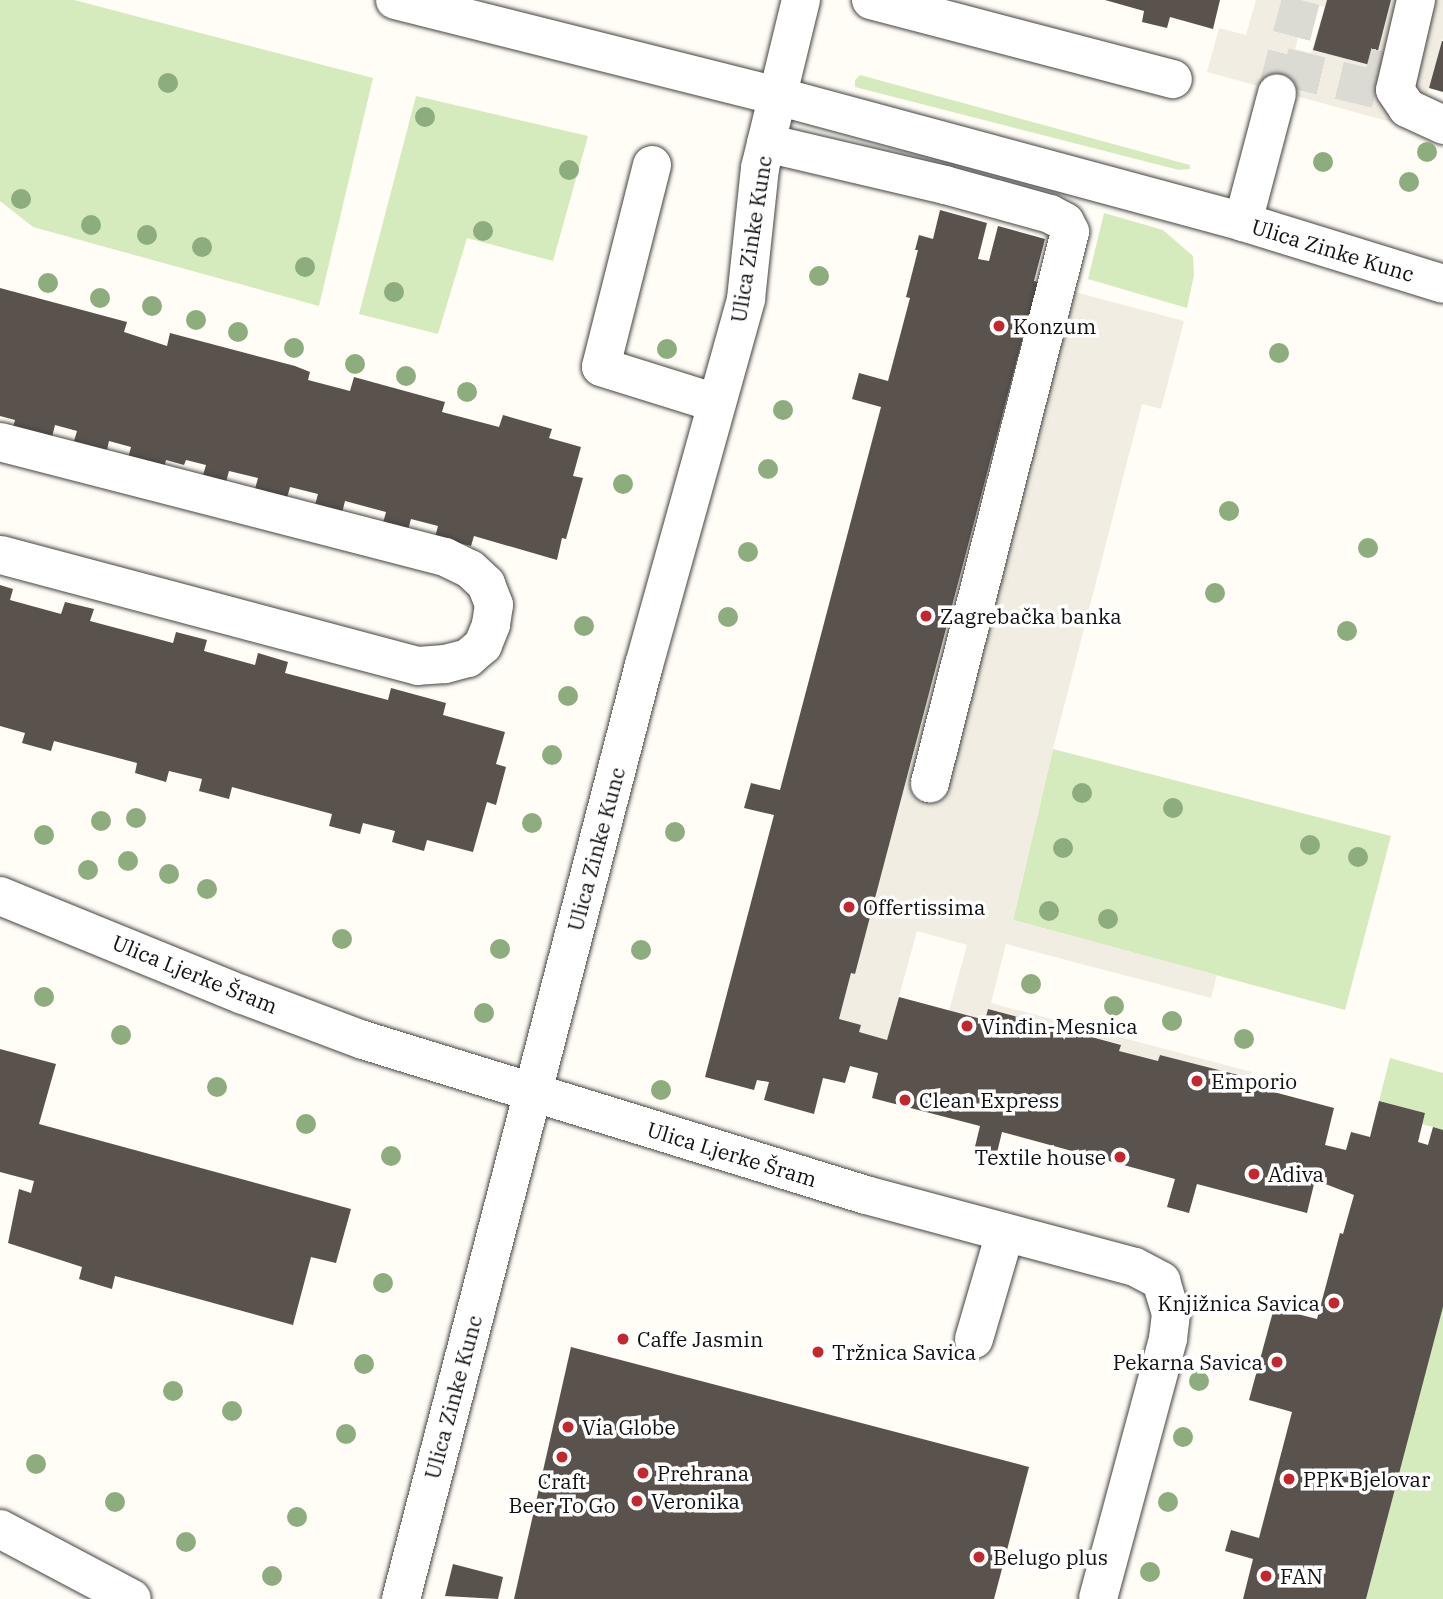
<!DOCTYPE html>
<meta charset="utf-8">
<style>
body{margin:0}
#map{position:relative;width:1443px;height:1599px;overflow:hidden;background:#fffdf5;font-family:"IBM Plex Serif",serif}
div>[style]{position:absolute}
.green>*{inset:0;background:#d5ebbd}
.plaza>*{inset:0;background:#f1ede2}
.building>*{inset:0;background:#5a524d}
.minor-tunnel>*{height:38px;margin-top:-19px;transform-origin:0;background:repeating-linear-gradient(90deg,#dbdad3 0 38px,transparent 0 57px)}
.roads{filter:drop-shadow(0 0 2px #444) drop-shadow(0 0 2px #444)}
.minor>*{height:38px;margin:-19px;padding:0 19px;transform-origin:19px;border-radius:19px;background:#fff}
.trees>*{width:20px;height:20px;margin:-10px;border-radius:50%;background:#8dad7f}
.dots>*{width:19px;height:19px;translate:-50% -50%;box-sizing:border-box;border:4px solid #fff;border-radius:50%}
span{translate:-50% -50%;white-space:nowrap;text-align:center;line-height:1.15;-webkit-text-stroke:7px #fff;paint-order:stroke}
.street-label{font-size:21px;color:#111}
.poi-label{font-size:21px;color:#111}
.left{translate:0 -50%;text-align:left}
.right{translate:-100% -50%;text-align:right}
</style>
<div id="map">
<div class="green">
<i style="clip-path:polygon(0 0,74px 0,373px 78px,319px 306px,33px 227px,0 201px)"></i>
<i style="clip-path:polygon(860px 75px,1190px 165px,1190px 169px,1179px 170px,855px 87px,855px 80px)"></i>
<i style="clip-path:polygon(416px 96px,588px 136px,553px 261px,467px 238px,438px 334px,359px 314px)"></i>
<i style="clip-path:polygon(1104px 213px,1163px 230px,1193px 256px,1194px 275px,1187px 308px,1088px 279px)"></i>
<i style="clip-path:polygon(1053px 749px,1391px 836px,1345px 1010px,1013px 920px)"></i>
<i style="clip-path:polygon(1390px 1058px,1443px 1073px,1443px 1130px,1422px 1124px,1425px 1113px,1379px 1101px)"></i>
<i style="clip-path:polygon(1443px 1307px,1443px 1599px,1366px 1599px,1375px 1565px)"></i>
</div>
<div class="plaza">
<i style="clip-path:polygon(1256px 0,1327px 0,1325px 7px,1307px 2px,1295px 49px,1311px 53px,1320px 22px,1337px 27px,1345px 0,1443px 0,1443px 38px,1417px 129px,1207px 72px,1219px 28px,1246px 35px)"></i>
<i style="clip-path:polygon(1045px 284px,1184px 321px,1161px 409px,1142px 404px,1053px 749px,1013px 920px,1217px 975px,1211px 998px,1006px 944px,991px 1003px,1252px 1072px,1250px 1078px,1160px 1055px,1158px 1061px,1119px 1051px,1120px 1044px,988px 1009px,985px 1020px,949px 1011px,967px 945px,917px 931px,887px 1040px,859px 1032px,839px 1019px,851px 973px,855px 974px,1025px 329px)"></i>
</div>
<div class="building">
<i style="clip-path:polygon(1105px 0,1220px 0,1213px 29px,1170px 17px,1167px 28px,1142px 22px,1144px 11px)"></i>
<i style="clip-path:polygon(1327px 0,1391px 0,1374px 66px,1313px 50px)"></i>
<i style="clip-path:polygon(1442px 41px,1443px 41px,1443px 92px,1429px 88px)"></i>
<i style="clip-path:polygon(940px 210px,987px 223px,978px 259px,989px 261px,998px 226px,1045px 239px,1034px 281px,1045px 284px,1032px 331px,1025px 329px,855px 974px,851px 973px,839px 1019px,861px 1025px,859px 1032px,887px 1040px,899px 997px,985px 1020px,988px 1009px,1121px 1045px,1119px 1051px,1158px 1061px,1160px 1055px,1250px 1078px,1248px 1085px,1334px 1108px,1325px 1145px,1346px 1150px,1351px 1132px,1370px 1137px,1379px 1101px,1425px 1113px,1418px 1142px,1428px 1145px,1433px 1127px,1443px 1130px,1443px 1307px,1366px 1599px,1243px 1599px,1253px 1559px,1225px 1551px,1231px 1530px,1259px 1538px,1292px 1412px,1249px 1400px,1274px 1308px,1317px 1319px,1340px 1233px,1343px 1234px,1354px 1195px,1315px 1180px,1307px 1213px,1197px 1184px,1189px 1213px,1167px 1207px,1175px 1179px,1002px 1132px,995px 1161px,973px 1155px,980px 1126px,872px 1098px,878px 1073px,850px 1066px,845px 1083px,823px 1078px,814px 1114px,764px 1100px,769px 1082px,757px 1080px,754px 1090px,705px 1077px,774px 815px,744px 808px,751px 783px,780px 790px,881px 407px,852px 399px,859px 373px,888px 381px,910px 298px,906px 297px,918px 250px,915px 250px,919px 235px,933px 239px)"></i>
<i style="clip-path:polygon(0 288px,127px 322px,124px 332px,167px 346px,170px 333px,295px 366px,310px 372px,308px 380px,350px 391px,354px 377px,445px 402px,442px 412px,499px 427px,503px 415px,552px 429px,549px 438px,581px 447px,573px 476px,583px 478px,566px 539px,562px 538px,557px 560px,474px 536px,471px 546px,435px 537px,438px 526px,411px 519px,408px 530px,383px 523px,386px 512px,345px 501px,342px 513px,315px 505px,318px 494px,290px 487px,287px 498px,255px 489px,258px 478px,229px 471px,226px 482px,203px 475px,206px 465px,186px 460px,184px 465px,166px 460px,163px 472px,127px 462px,131px 447px,109px 441px,107px 450px,74px 441px,77px 431px,55px 425px,51px 441px,12px 431px,15px 420px,0 416px)"></i>
<i style="clip-path:polygon(0 585px,13px 589px,10px 600px,61px 614px,65px 602px,94px 609px,90px 621px,173px 643px,176px 632px,207px 640px,204px 651px,255px 665px,258px 653px,288px 662px,285px 673px,388px 700px,391px 688px,446px 703px,443px 715px,505px 732px,496px 764px,506px 767px,496px 805px,487px 802px,473px 852px,427px 840px,424px 851px,392px 842px,395px 831px,363px 823px,360px 834px,329px 826px,332px 814px,232px 787px,229px 799px,199px 791px,202px 779px,169px 771px,166px 782px,135px 773px,137px 763px,54px 741px,51px 751px,22px 743px,25px 733px,0 726px)"></i>
<i style="clip-path:polygon(0 1049px,56px 1064px,39px 1124px,351px 1209px,336px 1263px,311px 1257px,293px 1325px,115px 1276px,112px 1289px,79px 1279px,82px 1267px,8px 1243px,19px 1189px,31px 1193px,34px 1181px,0 1172px)"></i>
<i style="clip-path:polygon(571px 1347px,1029px 1467px,994px 1599px,514px 1599px)"></i>
<i style="clip-path:polygon(453px 1564px,503px 1577px,498px 1599px,445px 1596px)"></i>
</div>
<div class="minor-tunnel">
<i style="left:1284px;top:67px;width:99px;rotate:13.5deg"></i>
<i style="left:1380px;top:90px;width:47px;rotate:-75.1deg"></i>
<i style="left:1277px;top:91px;width:94px;rotate:-75.2deg"></i>
</div>
<div class="roads">
<div class="minor">
<i style="left:395px;top:0;width:394px;rotate:14.1deg"></i>
<i style="left:777px;top:96px;width:483px;rotate:15.1deg"></i>
<i style="left:1243px;top:222px;width:209px;rotate:17.2deg"></i>
<i style="left:871px;top:0;width:312px;rotate:14.7deg"></i>
<i style="left:1416px;top:0;width:92px;rotate:103.1deg"></i>
<i style="left:1395px;top:90px;width:22px;rotate:56deg"></i>
<i style="left:1407px;top:108px;width:40px;rotate:25deg"></i>
<i style="left:766px;top:143px;width:184px;rotate:13.2deg"></i>
<i style="left:945px;top:185px;width:109px;rotate:15.4deg"></i>
<i style="left:1050px;top:214px;width:17px;rotate:28deg"></i>
<i style="left:1065px;top:222px;width:11px;rotate:63deg"></i>
<i style="left:1070px;top:232px;width:569px;rotate:104.26deg"></i>
<i style="left:652px;top:165px;width:208px;rotate:104.2deg"></i>
<i style="left:601px;top:367px;width:121px;rotate:17.4deg"></i>
<i style="left:1243px;top:222px;width:133px;rotate:-75.2deg"></i>
<i style="left:0;top:442px;width:460px;rotate:14.5deg"></i>
<i style="left:445px;top:557px;width:28px;rotate:26deg"></i>
<i style="left:470px;top:569px;width:22px;rotate:43deg"></i>
<i style="left:486px;top:584px;width:22px;rotate:69deg"></i>
<i style="left:494px;top:605px;width:20px;rotate:99deg"></i>
<i style="left:491px;top:625px;width:22px;rotate:112deg"></i>
<i style="left:483px;top:645px;width:20px;rotate:139deg"></i>
<i style="left:468px;top:658px;width:24px;rotate:165deg"></i>
<i style="left:445px;top:664px;width:27px;rotate:176deg"></i>
<i style="left:418px;top:666px;width:432px;rotate:-165.1deg"></i>
<i style="left:0;top:896px;width:262px;rotate:22.2deg"></i>
<i style="left:243px;top:995px;width:128px;rotate:20.6deg"></i>
<i style="left:363px;top:1040px;width:526px;rotate:17.13deg"></i>
<i style="left:866px;top:1195px;width:278px;rotate:15deg"></i>
<i style="left:1135px;top:1267px;width:30px;rotate:28deg"></i>
<i style="left:1161px;top:1281px;width:34px;rotate:73deg"></i>
<i style="left:1171px;top:1314px;width:25px;rotate:97deg"></i>
<i style="left:1168px;top:1339px;width:269px;rotate:105.1deg"></i>
<i style="left:974px;top:1339px;width:110px;rotate:-73.7deg"></i>
<i style="left:0;top:1529px;width:149px;rotate:27.9deg"></i>
<i style="left:401px;top:1599px;width:965px;rotate:-75.42deg"></i>
<i style="left:644px;top:665px;width:380px;rotate:-74.4deg"></i>
<i style="left:746px;top:299px;width:132px;rotate:-83.9deg"></i>
<i style="left:760px;top:168px;width:173px;rotate:-76.3deg"></i>
</div>
</div>
<div class="trees">
<i style="left:168px;top:83px"></i>
<i style="left:425px;top:117px"></i>
<i style="left:1427px;top:152px"></i>
<i style="left:1323px;top:162px"></i>
<i style="left:569px;top:170px"></i>
<i style="left:1409px;top:182px"></i>
<i style="left:21px;top:199px"></i>
<i style="left:91px;top:225px"></i>
<i style="left:483px;top:231px"></i>
<i style="left:147px;top:235px"></i>
<i style="left:202px;top:247px"></i>
<i style="left:305px;top:267px"></i>
<i style="left:819px;top:276px"></i>
<i style="left:48px;top:283px"></i>
<i style="left:394px;top:292px"></i>
<i style="left:100px;top:298px"></i>
<i style="left:152px;top:306px"></i>
<i style="left:196px;top:320px"></i>
<i style="left:238px;top:332px"></i>
<i style="left:294px;top:348px"></i>
<i style="left:667px;top:349px"></i>
<i style="left:1279px;top:353px"></i>
<i style="left:355px;top:364px"></i>
<i style="left:406px;top:376px"></i>
<i style="left:467px;top:392px"></i>
<i style="left:783px;top:410px"></i>
<i style="left:768px;top:469px"></i>
<i style="left:623px;top:484px"></i>
<i style="left:1229px;top:511px"></i>
<i style="left:1368px;top:548px"></i>
<i style="left:748px;top:552px"></i>
<i style="left:1215px;top:593px"></i>
<i style="left:728px;top:617px"></i>
<i style="left:584px;top:626px"></i>
<i style="left:1347px;top:631px"></i>
<i style="left:568px;top:696px"></i>
<i style="left:552px;top:755px"></i>
<i style="left:1082px;top:793px"></i>
<i style="left:1173px;top:808px"></i>
<i style="left:136px;top:818px"></i>
<i style="left:101px;top:821px"></i>
<i style="left:532px;top:823px"></i>
<i style="left:675px;top:832px"></i>
<i style="left:44px;top:835px"></i>
<i style="left:1310px;top:845px"></i>
<i style="left:1063px;top:848px"></i>
<i style="left:1358px;top:857px"></i>
<i style="left:128px;top:861px"></i>
<i style="left:88px;top:870px"></i>
<i style="left:169px;top:874px"></i>
<i style="left:207px;top:889px"></i>
<i style="left:1049px;top:911px"></i>
<i style="left:1108px;top:919px"></i>
<i style="left:342px;top:939px"></i>
<i style="left:500px;top:949px"></i>
<i style="left:641px;top:950px"></i>
<i style="left:1031px;top:984px"></i>
<i style="left:44px;top:997px"></i>
<i style="left:1114px;top:1006px"></i>
<i style="left:484px;top:1013px"></i>
<i style="left:1172px;top:1021px"></i>
<i style="left:121px;top:1035px"></i>
<i style="left:1244px;top:1039px"></i>
<i style="left:217px;top:1087px"></i>
<i style="left:661px;top:1090px"></i>
<i style="left:306px;top:1124px"></i>
<i style="left:391px;top:1156px"></i>
<i style="left:383px;top:1283px"></i>
<i style="left:364px;top:1364px"></i>
<i style="left:1199px;top:1381px"></i>
<i style="left:173px;top:1391px"></i>
<i style="left:232px;top:1411px"></i>
<i style="left:346px;top:1434px"></i>
<i style="left:1183px;top:1437px"></i>
<i style="left:36px;top:1464px"></i>
<i style="left:115px;top:1502px"></i>
<i style="left:1168px;top:1502px"></i>
<i style="left:297px;top:1517px"></i>
<i style="left:186px;top:1542px"></i>
<i style="left:1150px;top:1572px"></i>
<i style="left:272px;top:1576px"></i>
</div>
<div class="dots">
<i style="left:999px;top:326px;background:#c4262e"></i>
<i style="left:926px;top:616px;background:#c4262e"></i>
<i style="left:849px;top:907px;background:#c4262e"></i>
<i style="left:967px;top:1026px;background:#c4262e"></i>
<i style="left:1197px;top:1081px;background:#c4262e"></i>
<i style="left:905px;top:1100px;background:#c4262e"></i>
<i style="left:1120px;top:1157px;background:#c4262e"></i>
<i style="left:1254px;top:1174px;background:#c4262e"></i>
<i style="left:1334px;top:1303px;background:#c4262e"></i>
<i style="left:623px;top:1339px;background:#c4262e"></i>
<i style="left:818px;top:1352px;background:#c4262e"></i>
<i style="left:1277px;top:1362px;background:#c4262e"></i>
<i style="left:568px;top:1427px;background:#c4262e"></i>
<i style="left:562px;top:1457px;background:#c4262e"></i>
<i style="left:643px;top:1473px;background:#c4262e"></i>
<i style="left:1289px;top:1479px;background:#c4262e"></i>
<i style="left:637px;top:1501px;background:#c4262e"></i>
<i style="left:979px;top:1557px;background:#c4262e"></i>
<i style="left:1266px;top:1576px;background:#c4262e"></i>
</div>
<div class="street-label">
<span style="left:751px;top:239px;rotate:-81deg">Ulica Zinke Kunc</span>
<span style="left:1333px;top:250px;rotate:17deg">Ulica Zinke Kunc</span>
<span style="left:596px;top:849px;rotate:-75deg">Ulica Zinke Kunc</span>
<span style="left:195px;top:974px;rotate:22deg">Ulica Ljerke Šram</span>
<span style="left:732px;top:1154px;rotate:17deg">Ulica Ljerke Šram</span>
<span style="left:453px;top:1397px;rotate:-75deg">Ulica Zinke Kunc</span>
</div>
<div class="poi-label">
<span class="left" style="left:1013px;top:326px">Konzum</span>
<span class="left" style="left:940px;top:616px">Zagrebačka banka</span>
<span class="left" style="left:863px;top:907px">Offertissima</span>
<span class="left" style="left:981px;top:1026px">Vinđin-Mesnica</span>
<span class="left" style="left:1211px;top:1081px">Emporio</span>
<span class="left" style="left:919px;top:1100px">Clean Express</span>
<span class="right" style="left:1106px;top:1157px">Textile house</span>
<span class="left" style="left:1268px;top:1174px">Adiva</span>
<span class="right" style="left:1320px;top:1303px">Knjižnica Savica</span>
<span class="left" style="left:637px;top:1339px">Caffe Jasmin</span>
<span class="left" style="left:832px;top:1352px">Tržnica Savica</span>
<span class="right" style="left:1263px;top:1362px">Pekarna Savica</span>
<span class="left" style="left:582px;top:1427px">Via Globe</span>
<span class="left" style="left:657px;top:1473px">Prehrana</span>
<span class="left" style="left:1303px;top:1479px">PPK Bjelovar</span>
<span style="left:562px;top:1493px">Craft<br>Beer To Go</span>
<span class="left" style="left:651px;top:1501px">Veronika</span>
<span class="left" style="left:993px;top:1557px">Belugo plus</span>
<span class="left" style="left:1280px;top:1576px">FAN</span>
</div>
</div>
